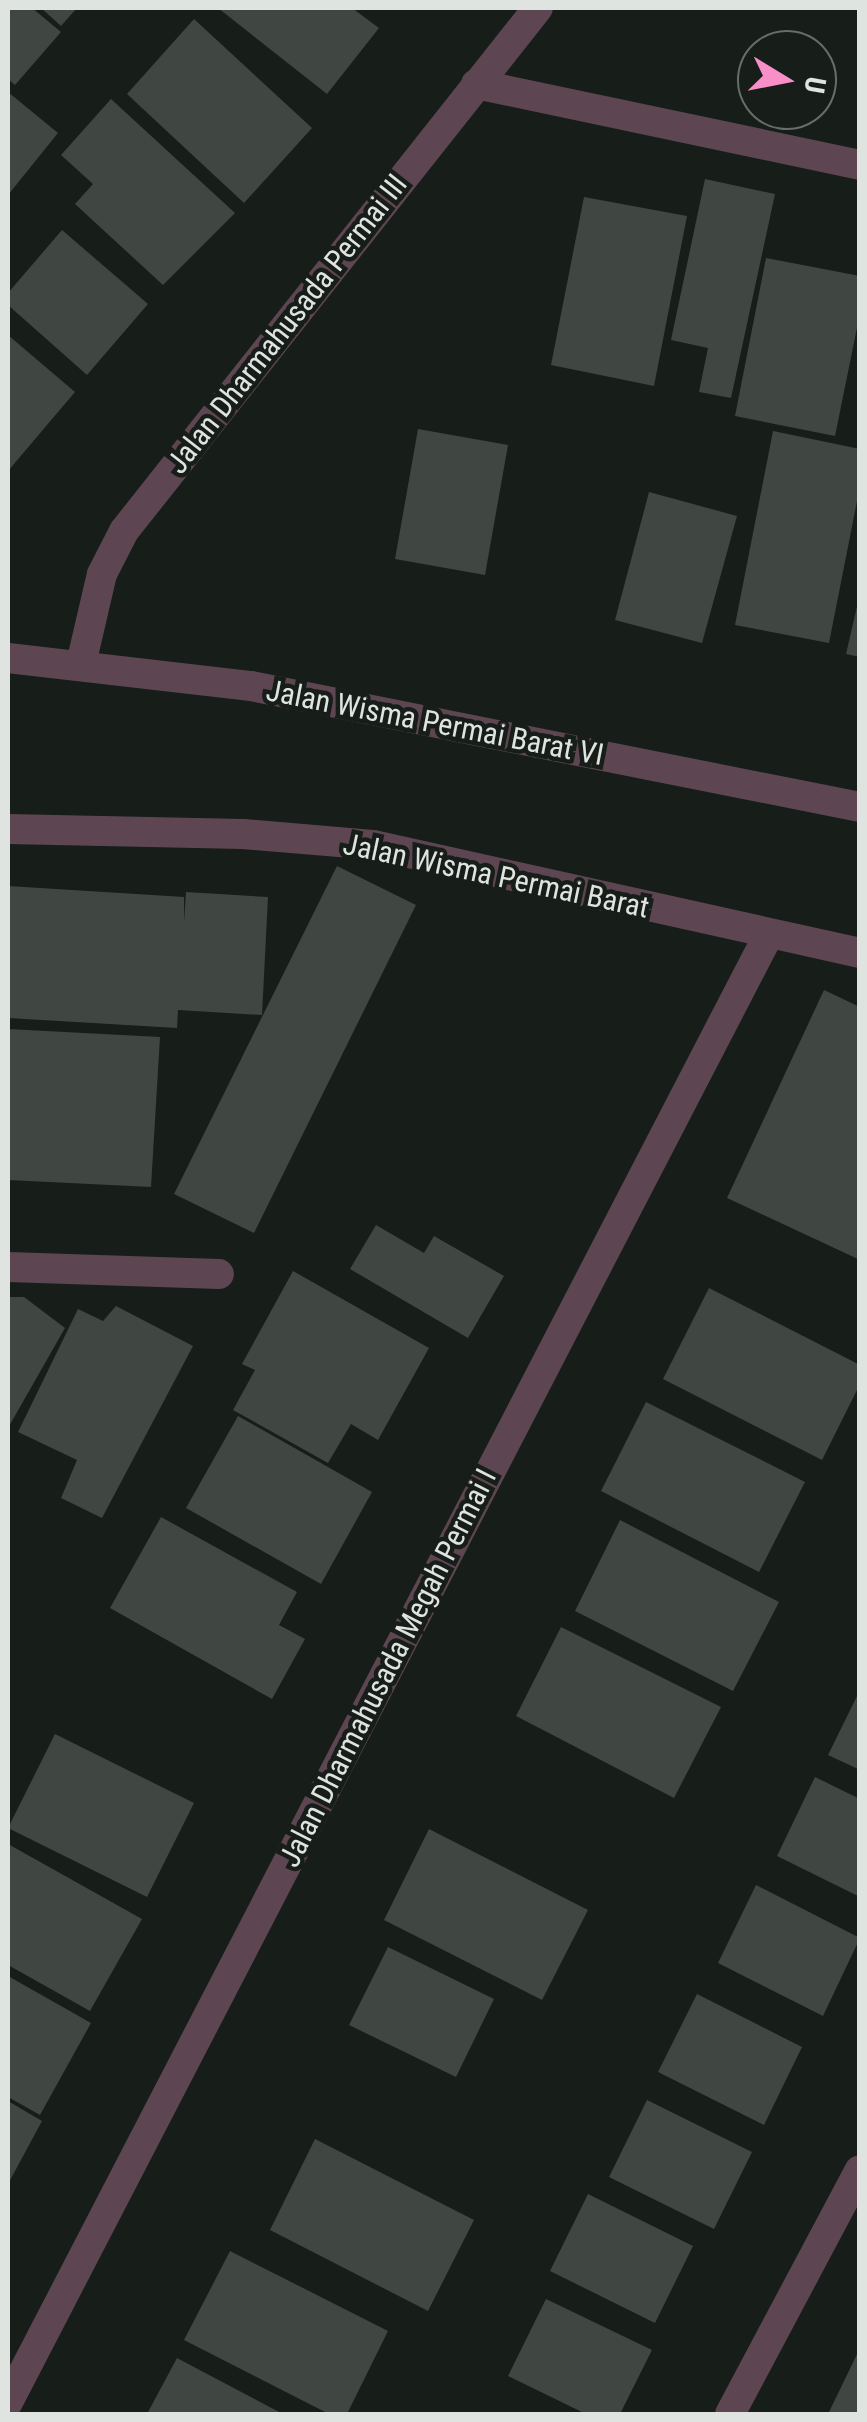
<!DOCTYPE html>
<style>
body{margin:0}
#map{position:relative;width:867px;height:2422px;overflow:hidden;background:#171d19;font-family:"Roboto Condensed",sans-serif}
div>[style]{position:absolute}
.building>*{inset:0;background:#404642}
.minor>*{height:30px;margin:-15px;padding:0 15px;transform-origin:15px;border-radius:15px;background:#5d4652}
span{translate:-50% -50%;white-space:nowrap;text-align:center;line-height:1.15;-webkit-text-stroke:9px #171d19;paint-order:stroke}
.street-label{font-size:30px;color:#e0e4e1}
.frame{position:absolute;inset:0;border:10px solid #e0e4e1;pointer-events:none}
.north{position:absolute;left:737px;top:30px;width:100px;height:100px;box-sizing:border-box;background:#171d19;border:2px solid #676d69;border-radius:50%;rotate:100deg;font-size:28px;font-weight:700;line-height:40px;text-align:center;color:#e0e4e1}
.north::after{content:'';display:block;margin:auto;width:35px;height:45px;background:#f98fc9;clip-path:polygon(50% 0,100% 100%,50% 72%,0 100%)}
</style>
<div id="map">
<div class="building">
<i style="clip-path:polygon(8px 8px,32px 8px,61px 32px,15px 85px,8px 79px)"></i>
<i style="clip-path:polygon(41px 8px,77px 8px,61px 26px)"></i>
<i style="clip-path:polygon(218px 8px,352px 8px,379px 28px,327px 94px)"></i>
<i style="clip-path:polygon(194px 19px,312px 128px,244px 203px,127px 94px)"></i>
<i style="clip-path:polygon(8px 92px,58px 133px,8px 195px)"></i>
<i style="clip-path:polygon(111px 99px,235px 213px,163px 285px,75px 204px,93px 184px,61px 155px)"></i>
<i style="clip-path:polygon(705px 179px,775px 194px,731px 398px,699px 392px,708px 348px,671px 340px)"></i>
<i style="clip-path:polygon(584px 197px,687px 216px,654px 386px,551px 365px)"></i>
<i style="clip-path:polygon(62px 230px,148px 304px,87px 375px,8px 305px,8px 293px)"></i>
<i style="clip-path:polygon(766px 258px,860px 276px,860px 313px,835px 436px,735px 416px)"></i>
<i style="clip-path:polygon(8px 335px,75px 392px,8px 471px)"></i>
<i style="clip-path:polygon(418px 429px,508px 445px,485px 575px,395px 559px)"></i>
<i style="clip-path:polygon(773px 431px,860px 449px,860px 486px,829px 643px,735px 625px)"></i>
<i style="clip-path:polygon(649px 492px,737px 516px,702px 643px,615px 620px)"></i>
<i style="clip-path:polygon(858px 602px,860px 602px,860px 657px,846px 654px)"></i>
<i style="clip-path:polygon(337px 866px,416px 905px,254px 1233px,174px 1194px)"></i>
<i style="clip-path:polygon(8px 886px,184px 897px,184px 922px,186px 892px,268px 897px,262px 1015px,178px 1010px,177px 1028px,8px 1018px)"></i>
<i style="clip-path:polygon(824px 990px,860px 1007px,860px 1260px,727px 1198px)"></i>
<i style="clip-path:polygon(8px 1029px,160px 1037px,151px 1187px,8px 1180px)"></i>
<i style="clip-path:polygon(376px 1225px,424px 1253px,434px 1236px,504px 1276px,468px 1338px,350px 1269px)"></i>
<i style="clip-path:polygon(293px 1271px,429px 1348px,378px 1440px,351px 1424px,328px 1463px,233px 1410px,255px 1370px,242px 1364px)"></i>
<i style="clip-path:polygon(709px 1288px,860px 1365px,860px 1384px,822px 1460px,663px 1379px)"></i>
<i style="clip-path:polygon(8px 1297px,24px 1297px,65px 1328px,8px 1428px)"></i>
<i style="clip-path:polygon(116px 1306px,193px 1346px,102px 1518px,61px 1498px,77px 1460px,18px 1432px,78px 1309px,103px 1321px)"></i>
<i style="clip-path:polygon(646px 1402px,805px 1482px,759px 1572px,601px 1491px)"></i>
<i style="clip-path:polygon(238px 1416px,372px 1492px,321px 1584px,186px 1508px)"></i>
<i style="clip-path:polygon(161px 1517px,297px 1592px,279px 1625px,305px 1639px,272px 1699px,110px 1608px)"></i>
<i style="clip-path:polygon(620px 1520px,779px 1602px,733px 1691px,575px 1611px)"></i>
<i style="clip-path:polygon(561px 1627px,721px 1707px,674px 1798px,516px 1716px)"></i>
<i style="clip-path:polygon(860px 1690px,860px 1770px,828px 1755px)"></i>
<i style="clip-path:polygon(55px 1734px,194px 1803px,147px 1897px,8px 1828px)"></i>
<i style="clip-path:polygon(815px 1777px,860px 1799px,860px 1897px,777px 1856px)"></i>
<i style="clip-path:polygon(429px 1829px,588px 1910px,542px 2000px,384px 1920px)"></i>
<i style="clip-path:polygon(8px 1844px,142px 1919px,90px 2011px,8px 1965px)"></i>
<i style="clip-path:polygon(756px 1885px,860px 1938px,823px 2016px,718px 1963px)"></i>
<i style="clip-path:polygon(388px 1947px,494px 1999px,456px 2077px,349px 2025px)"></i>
<i style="clip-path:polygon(8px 1976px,91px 2023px,40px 2115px,8px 2097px)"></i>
<i style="clip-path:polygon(697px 1994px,802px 2047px,764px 2125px,658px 2072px)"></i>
<i style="clip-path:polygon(647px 2100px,752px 2152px,714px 2229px,609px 2177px)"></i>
<i style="clip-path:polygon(8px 2101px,42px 2121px,8px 2184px)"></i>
<i style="clip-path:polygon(315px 2139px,474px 2220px,428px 2311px,270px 2230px)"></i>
<i style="clip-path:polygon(588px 2194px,693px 2246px,655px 2323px,550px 2271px)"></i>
<i style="clip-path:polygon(230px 2251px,388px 2331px,347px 2414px,329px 2414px,184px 2340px)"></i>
<i style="clip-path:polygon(546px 2299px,652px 2350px,620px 2414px,586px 2414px,508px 2376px)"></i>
<i style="clip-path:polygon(860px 2348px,860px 2414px,828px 2414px)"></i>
<i style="clip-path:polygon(177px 2358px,283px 2414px,147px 2414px)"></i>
</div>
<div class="minor">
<i style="left:476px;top:84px;width:392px;rotate:11.9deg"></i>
<i style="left:8px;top:658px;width:245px;rotate:6.6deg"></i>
<i style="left:251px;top:686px;width:621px;rotate:11.24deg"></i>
<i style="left:81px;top:664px;width:92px;rotate:-76.9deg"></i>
<i style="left:102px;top:574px;width:48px;rotate:-62.9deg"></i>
<i style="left:124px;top:531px;width:667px;rotate:-51.64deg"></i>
<i style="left:8px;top:829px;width:235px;rotate:1.2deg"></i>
<i style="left:243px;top:834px;width:130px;rotate:4.8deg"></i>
<i style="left:373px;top:845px;width:499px;rotate:12.5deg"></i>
<i style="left:8px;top:1267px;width:211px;rotate:1.9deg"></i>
<i style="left:8px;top:2402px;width:1654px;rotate:-62.6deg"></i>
<i style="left:730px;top:2414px;width:276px;rotate:-62deg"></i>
</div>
<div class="street-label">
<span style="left:287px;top:324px;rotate:-52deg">Jalan Dharmahusada Permai III</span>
<span style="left:435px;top:723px;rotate:11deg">Jalan Wisma Permai Barat VI</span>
<span style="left:496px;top:876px;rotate:12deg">Jalan Wisma Permai Barat</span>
<span style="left:388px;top:1668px;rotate:-63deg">Jalan Dharmahusada Megah Permai I</span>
</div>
<div class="frame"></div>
<div class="north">U</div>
</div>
